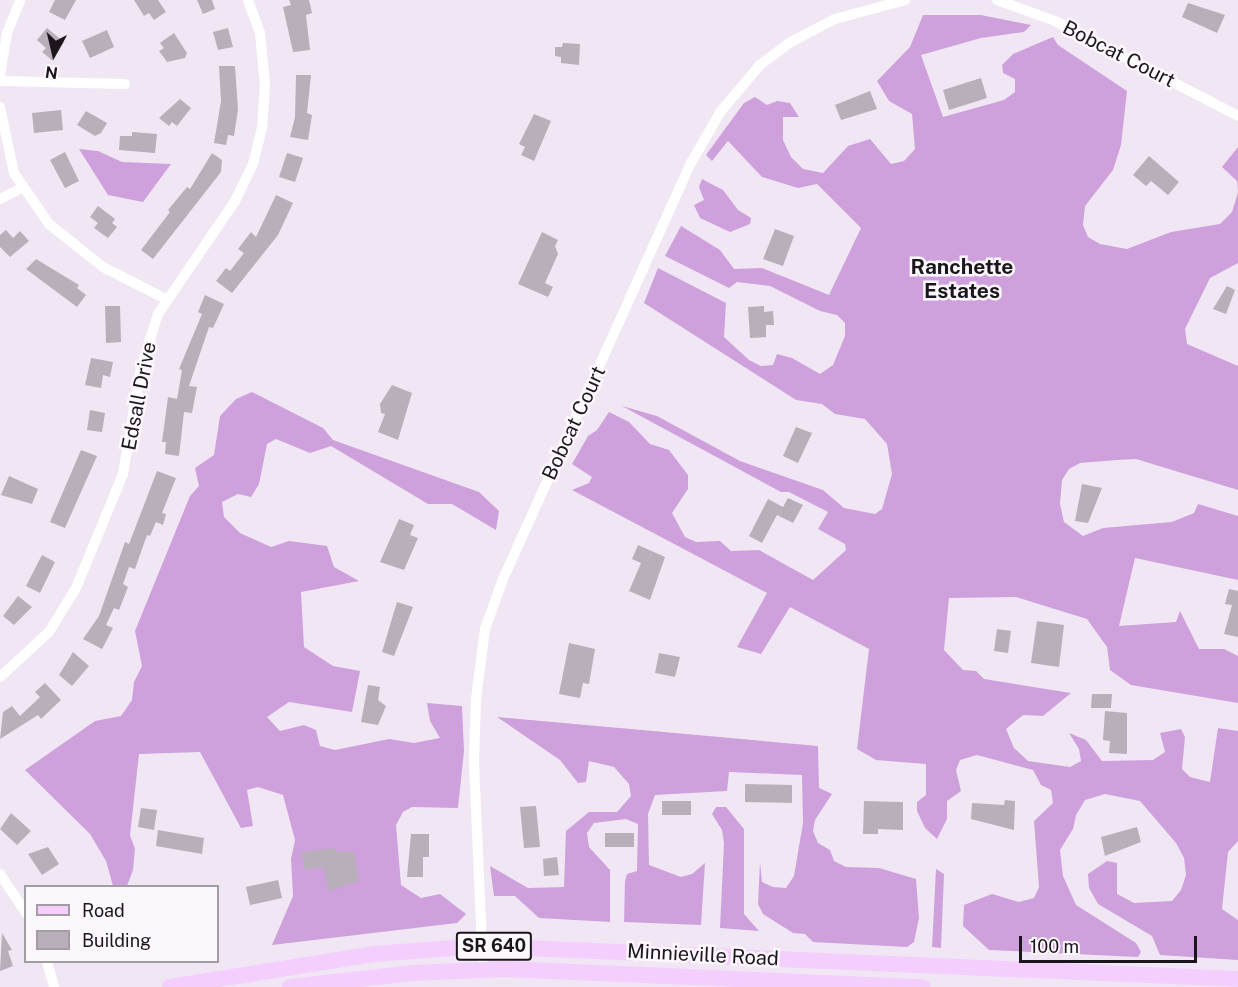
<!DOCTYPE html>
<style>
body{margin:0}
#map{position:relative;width:1238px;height:987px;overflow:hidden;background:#f1e7f4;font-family:"Public Sans",sans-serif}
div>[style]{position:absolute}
.forest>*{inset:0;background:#cea1dc}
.building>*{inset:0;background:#b8afbb}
.minor>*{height:10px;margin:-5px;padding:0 5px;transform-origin:5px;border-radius:5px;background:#fff}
.primary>*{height:16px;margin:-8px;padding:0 8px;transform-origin:8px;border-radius:8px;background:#f4cffe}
span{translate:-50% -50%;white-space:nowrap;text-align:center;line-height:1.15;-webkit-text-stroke:5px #fcf6fd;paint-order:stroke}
.shield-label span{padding:2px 4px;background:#fcf6fd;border:2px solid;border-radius:4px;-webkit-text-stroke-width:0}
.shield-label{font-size:18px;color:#1a161b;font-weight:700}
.street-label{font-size:20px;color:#1a161b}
.neighbourhood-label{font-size:21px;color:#1a161b;font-weight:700}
.legend{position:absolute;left:24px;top:885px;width:195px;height:78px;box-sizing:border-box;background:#fcf6fd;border:2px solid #a29ca3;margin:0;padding:8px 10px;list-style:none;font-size:18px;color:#1a161b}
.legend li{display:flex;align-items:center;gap:12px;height:30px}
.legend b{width:30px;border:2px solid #a29ca3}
.north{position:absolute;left:24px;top:24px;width:60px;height:60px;-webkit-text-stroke:4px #fcf6fd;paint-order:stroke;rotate:188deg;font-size:16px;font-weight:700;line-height:24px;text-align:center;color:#1a161b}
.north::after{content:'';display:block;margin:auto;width:21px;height:27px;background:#1a161b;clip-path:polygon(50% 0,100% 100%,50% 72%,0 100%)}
.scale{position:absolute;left:1019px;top:936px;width:178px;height:27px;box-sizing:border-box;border:3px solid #1a161b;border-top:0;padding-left:8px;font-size:18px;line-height:21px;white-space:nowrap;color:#1a161b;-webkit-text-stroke:4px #fcf6fd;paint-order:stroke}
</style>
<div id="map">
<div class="forest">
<i style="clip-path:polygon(923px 15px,981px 15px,1031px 25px,1024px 32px,981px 38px,921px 55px,943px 117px,1004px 100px,1015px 92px,1015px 79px,1003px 73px,1002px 65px,1013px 54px,1053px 37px,1058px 45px,1127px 91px,1121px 145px,1113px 170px,1085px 206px,1083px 225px,1088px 237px,1100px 244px,1127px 249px,1171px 232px,1220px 224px,1232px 212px,1238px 192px,1238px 263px,1210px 278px,1185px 329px,1187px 344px,1238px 366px,1238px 490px,1136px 459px,1118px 460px,1080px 463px,1069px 469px,1062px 480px,1060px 504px,1064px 522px,1083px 536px,1103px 528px,1172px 522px,1194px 513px,1198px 504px,1238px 516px,1238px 580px,1135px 558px,1119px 626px,1176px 622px,1180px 611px,1199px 649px,1224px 649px,1238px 656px,1238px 703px,1131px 685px,1110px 670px,1107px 647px,1087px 619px,1016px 597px,949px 598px,944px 650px,963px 670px,976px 671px,984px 679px,1071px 693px,1043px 716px,1023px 715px,1006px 729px,1014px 748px,1028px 761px,1070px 767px,1081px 761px,1079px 749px,1069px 733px,1086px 740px,1102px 761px,1153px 760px,1165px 752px,1160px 733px,1181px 729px,1185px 737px,1182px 769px,1190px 777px,1210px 782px,1218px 728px,1238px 731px,1238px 841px,1228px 852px,1222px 909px,1238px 920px,1238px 960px,1160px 955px,1152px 936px,1098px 904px,1089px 888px,1088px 874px,1107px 861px,1117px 863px,1117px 894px,1134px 903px,1172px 901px,1181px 890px,1186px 875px,1184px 858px,1176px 843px,1140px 801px,1105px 794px,1085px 800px,1076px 815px,1073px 829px,1060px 850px,1063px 876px,1076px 905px,1136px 943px,1141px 952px,1138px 957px,989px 950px,963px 926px,964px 905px,992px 894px,1019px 902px,1034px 898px,1039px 887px,1034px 821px,1053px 803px,1051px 790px,1041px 785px,1033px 770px,977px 755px,960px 760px,956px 770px,961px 791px,947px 801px,947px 819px,937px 839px,925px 828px,917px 811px,917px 802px,926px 795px,926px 764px,876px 760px,857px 749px,869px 649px,790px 607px,761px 654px,737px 647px,767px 593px,572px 490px,589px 483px,592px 477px,572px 464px,588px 436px,597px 430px,609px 412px,629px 422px,650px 444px,669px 450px,688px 475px,688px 489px,672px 513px,685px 537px,696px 542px,720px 541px,731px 551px,759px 550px,813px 580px,846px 550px,845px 544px,818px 529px,828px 512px,789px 492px,781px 492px,622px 406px,657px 416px,740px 461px,823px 490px,844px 508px,875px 514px,882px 509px,892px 474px,887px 444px,865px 419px,835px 414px,822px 404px,796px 400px,644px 303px,658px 268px,726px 303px,724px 337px,749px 360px,761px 366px,773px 365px,777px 354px,792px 358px,820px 374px,833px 365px,845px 336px,845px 323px,837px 315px,820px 311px,770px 286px,737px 282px,729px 288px,665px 256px,681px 226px,720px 250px,734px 269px,762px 268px,829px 295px,861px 228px,817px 184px,798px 188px,762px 177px,728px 141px,712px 161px,706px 155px,744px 103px,755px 97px,767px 105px,777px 101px,790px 103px,799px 117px,783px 117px,783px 140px,791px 157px,803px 169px,823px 173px,848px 146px,870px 139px,891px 164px,904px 161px,915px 149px,912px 114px,889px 101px,877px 81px,910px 47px)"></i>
<i style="clip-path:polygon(1238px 147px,1238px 191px,1237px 181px,1222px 167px)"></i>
<i style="clip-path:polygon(79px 149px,98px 151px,122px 162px,171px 164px,143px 202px,108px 195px)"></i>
<i style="clip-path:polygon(702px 179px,723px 190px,738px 210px,751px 218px,750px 224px,730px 232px,700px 218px,694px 205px,704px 200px,699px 187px)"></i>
<i style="clip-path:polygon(252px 392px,323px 428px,333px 440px,479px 492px,499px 511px,496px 530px,452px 504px,428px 504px,331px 446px,310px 453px,276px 439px,267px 444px,259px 484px,251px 497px,238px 494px,222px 502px,224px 517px,240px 533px,271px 547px,289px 541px,327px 546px,334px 567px,359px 581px,301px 592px,304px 647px,333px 666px,360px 671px,352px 712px,289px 702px,267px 717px,280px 731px,304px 725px,316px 730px,320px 746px,335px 750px,389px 739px,414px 743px,440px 738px,430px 721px,427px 703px,462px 706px,464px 751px,458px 808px,412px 807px,403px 812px,396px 825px,401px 885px,421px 898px,440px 894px,466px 914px,457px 923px,272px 945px,293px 896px,291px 859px,295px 840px,283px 795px,258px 787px,247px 790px,253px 826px,241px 828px,200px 752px,139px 754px,130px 835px,135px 849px,133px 870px,127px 886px,113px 886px,106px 861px,90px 834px,25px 770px,95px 721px,121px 716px,132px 700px,134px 682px,142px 666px,135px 631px,190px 496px,199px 486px,195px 468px,214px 455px,220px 416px,236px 399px)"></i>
<i style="clip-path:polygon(497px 717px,818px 746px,819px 788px,832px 794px,815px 820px,813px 831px,818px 843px,830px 850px,834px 861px,846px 867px,879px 868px,916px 879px,919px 918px,914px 942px,907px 947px,813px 942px,805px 934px,793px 933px,763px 914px,758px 904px,760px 862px,762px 882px,773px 887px,786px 888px,794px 876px,803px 823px,802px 775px,729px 772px,727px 791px,655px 795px,648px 814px,649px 865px,681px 877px,692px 874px,705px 863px,701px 925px,624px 922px,625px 881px,627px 874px,637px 871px,638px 824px,626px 819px,594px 823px,587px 833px,589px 847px,610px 870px,610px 922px,539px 918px,515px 896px,494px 896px,490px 866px,528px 888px,564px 887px,566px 831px,589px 812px,617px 812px,631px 796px,629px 784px,614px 767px,589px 761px,586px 782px,578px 783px,560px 760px)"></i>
<i style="clip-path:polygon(716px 807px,726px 807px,744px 829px,744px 914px,759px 931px,720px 928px,724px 843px,722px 830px,712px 814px)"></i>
<i style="clip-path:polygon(936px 869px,944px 874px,941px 948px,932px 947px)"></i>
</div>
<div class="building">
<i style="clip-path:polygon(55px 0,76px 0,65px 20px,49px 12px)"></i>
<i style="clip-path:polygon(134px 0,158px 0,166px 12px,154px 20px,149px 13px,144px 16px)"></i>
<i style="clip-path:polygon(197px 0,212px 0,215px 9px,203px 14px)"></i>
<i style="clip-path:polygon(289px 0,309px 0,312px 13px,306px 15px,310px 50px,293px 52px,283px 7px,291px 5px)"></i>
<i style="clip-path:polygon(1188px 3px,1225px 15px,1217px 33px,1182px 17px)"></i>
<i style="clip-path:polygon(47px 28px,64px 42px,53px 61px,42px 52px,46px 48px,37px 40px)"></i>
<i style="clip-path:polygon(228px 28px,233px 47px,218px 50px,213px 32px)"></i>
<i style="clip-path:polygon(107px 30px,114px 47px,90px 58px,82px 41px)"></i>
<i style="clip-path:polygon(174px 33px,187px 53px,185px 58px,167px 62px,159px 51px,164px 48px,160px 43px)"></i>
<i style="clip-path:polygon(563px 43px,580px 44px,579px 65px,561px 63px,561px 57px,555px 56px,555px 47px,562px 47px)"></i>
<i style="clip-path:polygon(219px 66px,235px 66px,238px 110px,234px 136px,228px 135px,226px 145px,214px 143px,221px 101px)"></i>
<i style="clip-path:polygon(296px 75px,311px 75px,307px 113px,312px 115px,308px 140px,290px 137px,295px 117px)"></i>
<i style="clip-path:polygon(981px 78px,987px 98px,949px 110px,943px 90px)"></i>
<i style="clip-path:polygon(870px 91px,877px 109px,841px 120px,835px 105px)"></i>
<i style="clip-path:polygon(180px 99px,191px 108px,177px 126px,172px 122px,169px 126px,159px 118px)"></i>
<i style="clip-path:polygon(61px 110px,63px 130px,34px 133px,32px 113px)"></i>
<i style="clip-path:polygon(86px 111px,107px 123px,101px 133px,95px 136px,77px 125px)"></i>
<i style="clip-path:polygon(534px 114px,551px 121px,534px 161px,521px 155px,525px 147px,519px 144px)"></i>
<i style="clip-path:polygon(132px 132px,157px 134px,155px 153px,119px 150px,120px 136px,132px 136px)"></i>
<i style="clip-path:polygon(65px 152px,79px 181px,65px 188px,50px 160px)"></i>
<i style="clip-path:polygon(212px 153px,222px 160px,221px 172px,153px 259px,141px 250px,170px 212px,168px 210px,187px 187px,190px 189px)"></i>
<i style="clip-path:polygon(287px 153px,303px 158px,295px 182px,279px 177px)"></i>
<i style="clip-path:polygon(1149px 156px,1179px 182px,1168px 195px,1151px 181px,1146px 186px,1133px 175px)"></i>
<i style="clip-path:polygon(276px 195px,293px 203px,278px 235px,232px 293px,216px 281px,226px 268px,230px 271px,244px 253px,238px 249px,251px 232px,256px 237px)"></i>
<i style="clip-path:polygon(98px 206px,115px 219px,112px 223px,117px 227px,108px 238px,94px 228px,98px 223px,90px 217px)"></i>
<i style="clip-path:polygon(775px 229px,794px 236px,783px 266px,763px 259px)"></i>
<i style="clip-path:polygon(6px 230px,13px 238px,20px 231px,29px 241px,10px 257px,0 247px,0 235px)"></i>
<i style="clip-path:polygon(542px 232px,558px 240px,555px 246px,558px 254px,545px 283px,553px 287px,548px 297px,518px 284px)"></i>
<i style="clip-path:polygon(36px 259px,79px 285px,77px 288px,86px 295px,77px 307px,26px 269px)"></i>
<i style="clip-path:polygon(1227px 286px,1235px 290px,1226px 314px,1213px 309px)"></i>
<i style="clip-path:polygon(205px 295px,224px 304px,213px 328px,209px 327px,189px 386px,197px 387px,192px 413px,184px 412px,179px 456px,165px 454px,166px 442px,162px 442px,168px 397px,177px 399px,182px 370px,179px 369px,202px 314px,198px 312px)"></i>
<i style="clip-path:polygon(105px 306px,120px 306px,121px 342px,106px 343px)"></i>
<i style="clip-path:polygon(764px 306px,764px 312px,773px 311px,774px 325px,766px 325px,766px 337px,750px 338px,748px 307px)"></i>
<i style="clip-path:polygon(91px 358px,113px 362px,110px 377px,103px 375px,101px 388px,85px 385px)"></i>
<i style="clip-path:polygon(392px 385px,412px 393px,398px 440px,378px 432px,385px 414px,381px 413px,380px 404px)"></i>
<i style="clip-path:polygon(90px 410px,105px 413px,102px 432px,87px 430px)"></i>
<i style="clip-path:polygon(796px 427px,812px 433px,798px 463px,783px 456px)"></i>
<i style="clip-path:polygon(81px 450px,97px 456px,65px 528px,50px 522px)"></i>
<i style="clip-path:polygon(157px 471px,176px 478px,162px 513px,166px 514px,163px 525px,156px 522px,150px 536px,147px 535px,135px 569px,129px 567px,123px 584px,128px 587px,119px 610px,114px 608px,106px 625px,113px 628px,102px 649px,83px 639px,99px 616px,125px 542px,129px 544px)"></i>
<i style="clip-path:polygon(9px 476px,38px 489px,32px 504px,1px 495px)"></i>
<i style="clip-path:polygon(1082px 484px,1102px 488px,1088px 523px,1075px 521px)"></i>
<i style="clip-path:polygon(788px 498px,803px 505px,793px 523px,777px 515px,762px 543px,749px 536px,768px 499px,783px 507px)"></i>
<i style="clip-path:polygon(399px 519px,414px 525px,410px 535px,418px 538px,404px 570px,380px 562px)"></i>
<i style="clip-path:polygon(638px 545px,665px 557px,650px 600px,629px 591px,641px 563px,632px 559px)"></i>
<i style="clip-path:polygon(42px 555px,55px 562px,40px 593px,26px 586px)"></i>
<i style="clip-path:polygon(1229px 589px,1238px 591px,1238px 637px,1224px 634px,1232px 605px,1225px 604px)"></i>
<i style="clip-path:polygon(18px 596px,32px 607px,14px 625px,3px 616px)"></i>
<i style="clip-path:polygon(397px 602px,413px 607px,394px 656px,382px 652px)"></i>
<i style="clip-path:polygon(1037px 621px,1064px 625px,1059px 667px,1031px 663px)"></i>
<i style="clip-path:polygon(997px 629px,1011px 631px,1008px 653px,994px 651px)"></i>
<i style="clip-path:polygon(569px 643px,595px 649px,589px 684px,583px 683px,580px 698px,559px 694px)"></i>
<i style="clip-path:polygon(73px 652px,89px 666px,72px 686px,59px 675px)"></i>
<i style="clip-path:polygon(659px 653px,680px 657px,675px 677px,655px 673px)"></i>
<i style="clip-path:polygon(45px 683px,61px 700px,41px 719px,38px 715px,0 739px,3px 712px,12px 706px,20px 716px,40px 697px,35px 692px)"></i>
<i style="clip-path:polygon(368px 685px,380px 687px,378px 700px,386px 706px,378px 725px,361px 722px)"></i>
<i style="clip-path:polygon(1092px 694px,1112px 694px,1111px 708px,1091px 708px)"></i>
<i style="clip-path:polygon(1105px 711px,1127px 713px,1127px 754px,1109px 753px,1110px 741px,1103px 740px)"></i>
<i style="clip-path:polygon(745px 784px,792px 785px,792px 803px,745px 802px)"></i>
<i style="clip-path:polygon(1005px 800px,1015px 801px,1014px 830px,971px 819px,972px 803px,1004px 805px)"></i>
<i style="clip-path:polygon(662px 801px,691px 801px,691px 815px,662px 815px)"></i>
<i style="clip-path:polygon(864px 801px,903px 802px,903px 830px,878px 829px,878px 834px,863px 834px)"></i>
<i style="clip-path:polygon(536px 806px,540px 847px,524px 848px,520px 807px)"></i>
<i style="clip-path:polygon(141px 808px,157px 810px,154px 830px,138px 827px)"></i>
<i style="clip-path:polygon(11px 813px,31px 831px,17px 845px,0 829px)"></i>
<i style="clip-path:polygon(1137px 827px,1141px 842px,1105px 856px,1101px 837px)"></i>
<i style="clip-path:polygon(158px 830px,204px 838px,202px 854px,156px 846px)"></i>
<i style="clip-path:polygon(605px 833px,634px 833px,634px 847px,605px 847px)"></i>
<i style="clip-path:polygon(411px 834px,429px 834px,429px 857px,423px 857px,423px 877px,407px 877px)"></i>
<i style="clip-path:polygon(48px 847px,59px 864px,42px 875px,28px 854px)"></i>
<i style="clip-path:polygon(336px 848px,337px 852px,354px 852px,359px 881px,329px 891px,323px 867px,305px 870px,301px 852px)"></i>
<i style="clip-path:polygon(557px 857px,559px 875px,544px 876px,543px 859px)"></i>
<i style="clip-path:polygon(278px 880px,282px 898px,250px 905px,246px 887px)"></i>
<i style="clip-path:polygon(2px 933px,12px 950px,8px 951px,13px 966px,0 971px)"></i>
</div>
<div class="minor">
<i style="left:997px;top:0;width:62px;rotate:19.9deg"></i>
<i style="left:1055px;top:21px;width:206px;rotate:27.4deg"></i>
<i style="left:0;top:75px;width:43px;rotate:-80.5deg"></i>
<i style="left:7px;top:33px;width:35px;rotate:-68deg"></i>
<i style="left:0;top:81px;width:125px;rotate:1.4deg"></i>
<i style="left:0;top:107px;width:67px;rotate:78deg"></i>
<i style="left:14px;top:173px;width:62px;rotate:55.5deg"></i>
<i style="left:49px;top:224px;width:69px;rotate:38.5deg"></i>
<i style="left:103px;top:267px;width:71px;rotate:26.9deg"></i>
<i style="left:0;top:199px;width:25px;rotate:-27deg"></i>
<i style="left:0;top:677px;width:67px;rotate:-42.6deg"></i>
<i style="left:49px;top:632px;width:52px;rotate:-58.5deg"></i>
<i style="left:76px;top:588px;width:123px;rotate:-67.6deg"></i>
<i style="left:123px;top:474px;width:108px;rotate:-80.4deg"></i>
<i style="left:141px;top:368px;width:57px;rotate:-72.5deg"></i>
<i style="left:158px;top:314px;width:137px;rotate:-55.7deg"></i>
<i style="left:235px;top:201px;width:41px;rotate:-64.1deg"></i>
<i style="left:253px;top:164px;width:37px;rotate:-76deg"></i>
<i style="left:262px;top:128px;width:43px;rotate:-86deg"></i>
<i style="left:265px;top:85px;width:52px;rotate:-95.5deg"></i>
<i style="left:260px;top:33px;width:35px;rotate:-110deg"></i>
<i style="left:0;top:874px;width:47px;rotate:56.3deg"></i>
<i style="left:47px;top:962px;width:26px;rotate:74deg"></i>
<i style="left:483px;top:969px;width:210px;rotate:-92.5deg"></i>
<i style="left:474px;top:759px;width:60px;rotate:-88.1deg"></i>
<i style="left:476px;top:699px;width:71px;rotate:-82.7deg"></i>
<i style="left:485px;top:629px;width:53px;rotate:-70.2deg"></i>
<i style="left:503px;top:579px;width:457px;rotate:-65.7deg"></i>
<i style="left:691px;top:163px;width:60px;rotate:-60deg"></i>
<i style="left:721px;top:111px;width:60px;rotate:-49.7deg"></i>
<i style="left:760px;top:65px;width:36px;rotate:-37deg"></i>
<i style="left:789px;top:43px;width:52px;rotate:-27.6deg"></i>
<i style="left:835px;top:19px;width:73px;rotate:-15.2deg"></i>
</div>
<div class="primary">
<i style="left:170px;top:987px;width:206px;rotate:-9.2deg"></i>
<i style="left:373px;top:954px;width:109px;rotate:-4.2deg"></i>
<i style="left:482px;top:946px;width:757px;rotate:2.5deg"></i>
<i style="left:290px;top:987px;width:123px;rotate:-6.5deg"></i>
<i style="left:412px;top:973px;width:93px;rotate:-2.5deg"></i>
<i style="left:505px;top:969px;width:418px;rotate:2.5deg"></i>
</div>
<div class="shield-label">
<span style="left:494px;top:946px">SR 640</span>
</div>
<div class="street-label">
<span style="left:1119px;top:54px;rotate:27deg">Bobcat Court</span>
<span style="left:139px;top:396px;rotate:-79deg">Edsall Drive</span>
<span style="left:574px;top:423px;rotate:-65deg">Bobcat Court</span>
<span style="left:703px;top:955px;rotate:3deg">Minnieville Road</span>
</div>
<div class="neighbourhood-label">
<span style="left:962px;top:279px">Ranchette<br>Estates</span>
</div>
<ul class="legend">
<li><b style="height:8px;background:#f4cffe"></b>Road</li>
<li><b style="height:16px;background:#b8afbb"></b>Building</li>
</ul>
<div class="north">N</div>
<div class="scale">100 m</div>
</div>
